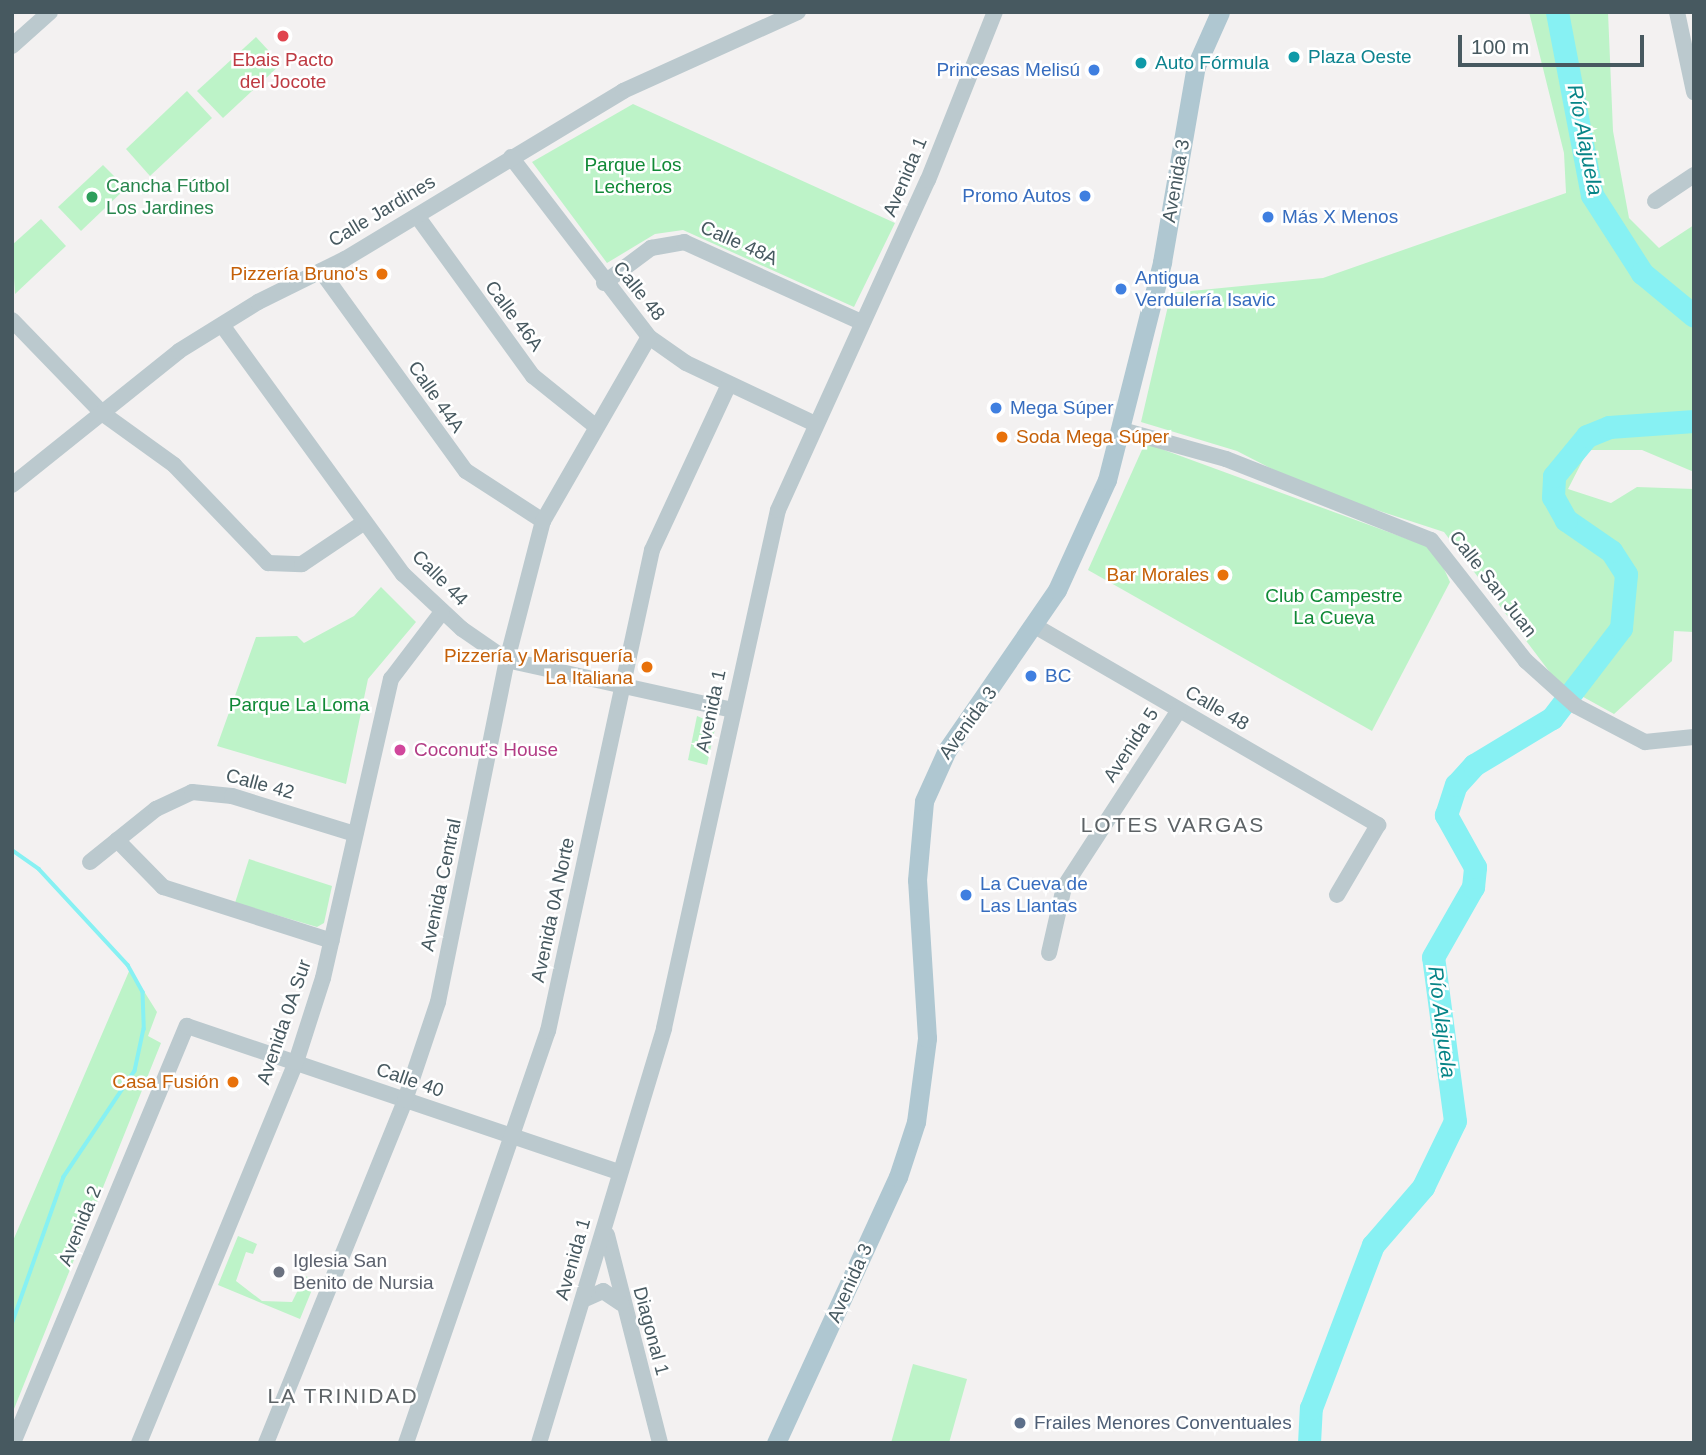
<!DOCTYPE html>
<meta charset="utf-8">
<style>
body{margin:0}
#map{position:relative;width:1706px;height:1455px;overflow:hidden;background:#f3f1f1;font-family:Arial,sans-serif}
div>[style]{position:absolute}
.green>*{inset:0;background:#bdf3c8}
.stream>*{height:3.5px;margin:-1.75px;padding:0 1.75px;transform-origin:1.75px;border-radius:1.75px;background:#87f1f3}
.river>*{height:23px;margin:-11.5px;padding:0 11.5px;transform-origin:11.5px;border-radius:11.5px;background:#87f1f3}
.minor>*{height:16px;margin:-8px;padding:0 8px;transform-origin:8px;border-radius:8px;background:#bbc9ce}
.major>*{height:19px;margin:-9.5px;padding:0 9.5px;transform-origin:9.5px;border-radius:9.5px;background:#afc7d1}
.dots>*{width:19px;height:19px;translate:-50% -50%;box-sizing:border-box;border:4px solid #fff;border-radius:50%}
span{translate:-50% -50%;white-space:nowrap;text-align:center;line-height:1.15;-webkit-text-stroke:5px #fff;paint-order:stroke}
.culture-label{font-size:19px;color:#0d838f}
.left{translate:0 -50%;text-align:left}
.health-label{font-size:19px;color:#be3a42}
.shop-label{font-size:19px;color:#366cbe}
.right{translate:-100% -50%;text-align:right}
.park-label{font-size:19px;color:#108936}
.street-label{font-size:19px;color:#475960}
.leisure-label{font-size:19px;color:#27864d}
.food-label{font-size:19px;color:#c56008}
.hotel-label{font-size:19px;color:#b23c85}
.worship-label{font-size:19px;color:#5b616d}
.service-label{font-size:19px;color:#4e5e75}
.water-label{font-size:21px;color:#068487;font-style:italic}
.neighbourhood-label{font-size:21px;color:#5d6366;letter-spacing:2px}
.frame{position:absolute;inset:0;border:14px solid #475960;pointer-events:none}
.scale{position:absolute;left:1458px;top:35px;width:186px;height:32px;box-sizing:border-box;border:4px solid #475960;border-top:0;padding-left:9px;font-size:21px;line-height:24px;white-space:nowrap;color:#475960;-webkit-text-stroke:5px #fff;paint-order:stroke}
</style>
<div id="map">
<div class="green">
<i style="clip-path:polygon(1529px 12px,1608px 12px,1613px 131px,1629px 218px,1659px 248px,1694px 225px,1694px 472px,1642px 450px,1588px 450px,1568px 489px,1611px 503px,1637px 487px,1694px 489px,1694px 632px,1674px 631px,1672px 661px,1614px 714px,1558px 683px,1444px 532px,1309px 488px,1237px 451px,1141px 422px,1171px 293px,1323px 278px,1566px 193px,1564px 153px)"></i>
<i style="clip-path:polygon(256px 37px,281px 64px,223px 118px,197px 91px)"></i>
<i style="clip-path:polygon(187px 91px,212px 118px,150px 176px,126px 149px)"></i>
<i style="clip-path:polygon(633px 104px,895px 223px,854px 307px,683px 230px,655px 234px,607px 263px,532px 162px)"></i>
<i style="clip-path:polygon(103px 165px,126px 188px,81px 231px,58px 207px)"></i>
<i style="clip-path:polygon(41px 219px,66px 246px,15px 294px,12px 245px)"></i>
<i style="clip-path:polygon(1145px 443px,1435px 549px,1450px 582px,1372px 731px,1088px 570px)"></i>
<i style="clip-path:polygon(381px 587px,416px 622px,368px 679px,346px 784px,217px 746px,256px 637px,297px 636px,304px 643px,354px 616px)"></i>
<i style="clip-path:polygon(697px 716px,716px 724px,707px 765px,688px 760px)"></i>
<i style="clip-path:polygon(249px 859px,332px 886px,324px 923px,317px 927px,235px 903px)"></i>
<i style="clip-path:polygon(130px 969px,157px 1012px,148px 1036px,161px 1043px,12px 1414px,12px 1243px)"></i>
<i style="clip-path:polygon(238px 1236px,257px 1244px,253px 1254px,246px 1252px,236px 1281px,262px 1301px,292px 1302px,305px 1276px,316px 1280px,300px 1319px,218px 1285px)"></i>
<i style="clip-path:polygon(913px 1364px,967px 1379px,949px 1443px,891px 1443px)"></i>
</div>
<div class="stream">
<i style="left:12px;top:850px;width:33px;rotate:35deg"></i>
<i style="left:39px;top:869px;width:131px;rotate:47.2deg"></i>
<i style="left:128px;top:965px;width:31px;rotate:61deg"></i>
<i style="left:143px;top:992px;width:37px;rotate:88deg"></i>
<i style="left:144px;top:1029px;width:43px;rotate:102.1deg"></i>
<i style="left:135px;top:1071px;width:128px;rotate:123.8deg"></i>
<i style="left:64px;top:1177px;width:157px;rotate:109.4deg"></i>
</div>
<div class="river">
<i style="left:1557px;top:12px;width:186px;rotate:79.2deg"></i>
<i style="left:1592px;top:195px;width:93px;rotate:57.3deg"></i>
<i style="left:1642px;top:273px;width:67px;rotate:39.6deg"></i>
<i style="left:1309px;top:1443px;width:35px;rotate:-87deg"></i>
<i style="left:1311px;top:1408px;width:174px;rotate:-69.2deg"></i>
<i style="left:1373px;top:1245px;width:77px;rotate:-49.2deg"></i>
<i style="left:1423px;top:1187px;width:73px;rotate:-64.1deg"></i>
<i style="left:1455px;top:1121px;width:165px;rotate:-97.6deg"></i>
<i style="left:1433px;top:957px;width:81px;rotate:-60.3deg"></i>
<i style="left:1473px;top:887px;width:20px;rotate:-84deg"></i>
<i style="left:1475px;top:867px;width:60px;rotate:-119.1deg"></i>
<i style="left:1446px;top:815px;width:32px;rotate:-72deg"></i>
<i style="left:1456px;top:785px;width:27px;rotate:-48deg"></i>
<i style="left:1474px;top:765px;width:91px;rotate:-31.1deg"></i>
<i style="left:1552px;top:718px;width:113px;rotate:-52.5deg"></i>
<i style="left:1621px;top:628px;width:54px;rotate:-84.7deg"></i>
<i style="left:1626px;top:574px;width:27px;rotate:-123deg"></i>
<i style="left:1611px;top:551px;width:55px;rotate:-145.4deg"></i>
<i style="left:1566px;top:520px;width:26px;rotate:-119deg"></i>
<i style="left:1553px;top:497px;width:21px;rotate:-87deg"></i>
<i style="left:1554px;top:476px;width:52px;rotate:-50.5deg"></i>
<i style="left:1587px;top:436px;width:24px;rotate:-22deg"></i>
<i style="left:1609px;top:427px;width:85px;rotate:-4deg"></i>
</div>
<div class="minor">
<i style="left:1677px;top:12px;width:82px;rotate:78deg"></i>
<i style="left:12px;top:46px;width:51px;rotate:-41.8deg"></i>
<i style="left:511px;top:157px;width:227px;rotate:52.5deg"></i>
<i style="left:649px;top:337px;width:45px;rotate:35.1deg"></i>
<i style="left:686px;top:363px;width:140px;rotate:25.3deg"></i>
<i style="left:1655px;top:201px;width:47px;rotate:-33.7deg"></i>
<i style="left:417px;top:216px;width:198px;rotate:54.1deg"></i>
<i style="left:533px;top:376px;width:78px;rotate:38.8deg"></i>
<i style="left:321px;top:271px;width:247px;rotate:54.1deg"></i>
<i style="left:466px;top:471px;width:92px;rotate:33deg"></i>
<i style="left:604px;top:283px;width:59px;rotate:-36.7deg"></i>
<i style="left:651px;top:248px;width:34px;rotate:-10deg"></i>
<i style="left:684px;top:242px;width:194px;rotate:24.3deg"></i>
<i style="left:12px;top:320px;width:129px;rotate:45.9deg"></i>
<i style="left:102px;top:413px;width:89px;rotate:35.8deg"></i>
<i style="left:174px;top:465px;width:136px;rotate:46.2deg"></i>
<i style="left:268px;top:563px;width:34px;rotate:2deg"></i>
<i style="left:302px;top:564px;width:73px;rotate:-33.9deg"></i>
<i style="left:222px;top:325px;width:308px;rotate:54deg"></i>
<i style="left:403px;top:574px;width:81px;rotate:43deg"></i>
<i style="left:462px;top:629px;width:55px;rotate:34.6deg"></i>
<i style="left:507px;top:660px;width:230px;rotate:12.5deg"></i>
<i style="left:1122px;top:430px;width:108px;rotate:15.6deg"></i>
<i style="left:1226px;top:459px;width:220px;rotate:21.6deg"></i>
<i style="left:1431px;top:540px;width:154px;rotate:51.9deg"></i>
<i style="left:1526px;top:661px;width:67px;rotate:42deg"></i>
<i style="left:1576px;top:706px;width:78px;rotate:27.6deg"></i>
<i style="left:1645px;top:742px;width:49px;rotate:-5.8deg"></i>
<i style="left:12px;top:485px;width:214px;rotate:-38.7deg"></i>
<i style="left:179px;top:351px;width:93px;rotate:-31.8deg"></i>
<i style="left:258px;top:302px;width:97px;rotate:-26.3deg"></i>
<i style="left:345px;top:259px;width:325px;rotate:-31.1deg"></i>
<i style="left:623px;top:91px;width:192px;rotate:-24.3deg"></i>
<i style="left:1035px;top:626px;width:397px;rotate:30.1deg"></i>
<i style="left:1378px;top:825px;width:81px;rotate:120.4deg"></i>
<i style="left:117px;top:840px;width:66px;rotate:45.6deg"></i>
<i style="left:163px;top:887px;width:177px;rotate:17.7deg"></i>
<i style="left:90px;top:862px;width:85px;rotate:-38.8deg"></i>
<i style="left:156px;top:809px;width:40px;rotate:-25deg"></i>
<i style="left:192px;top:792px;width:40px;rotate:5.7deg"></i>
<i style="left:232px;top:796px;width:129px;rotate:17.2deg"></i>
<i style="left:1049px;top:953px;width:68px;rotate:-77.2deg"></i>
<i style="left:1064px;top:887px;width:211px;rotate:-57deg"></i>
<i style="left:607px;top:1235px;width:215px;rotate:75.7deg"></i>
<i style="left:583px;top:1300px;width:22px;rotate:-24deg"></i>
<i style="left:603px;top:1291px;width:22px;rotate:34deg"></i>
<i style="left:13px;top:1443px;width:452px;rotate:-67.4deg"></i>
<i style="left:187px;top:1026px;width:456px;rotate:18.7deg"></i>
<i style="left:139px;top:1443px;width:412px;rotate:-67.6deg"></i>
<i style="left:296px;top:1062px;width:88px;rotate:-72.2deg"></i>
<i style="left:323px;top:978px;width:307px;rotate:-77.2deg"></i>
<i style="left:391px;top:679px;width:84px;rotate:-52.7deg"></i>
<i style="left:266px;top:1443px;width:370px;rotate:-67.9deg"></i>
<i style="left:405px;top:1100px;width:103px;rotate:-71.4deg"></i>
<i style="left:438px;top:1002px;width:349px;rotate:-78.6deg"></i>
<i style="left:507px;top:660px;width:144px;rotate:-75.5deg"></i>
<i style="left:543px;top:521px;width:212px;rotate:-60.1deg"></i>
<i style="left:406px;top:1443px;width:436px;rotate:-71deg"></i>
<i style="left:548px;top:1031px;width:492px;rotate:-77.8deg"></i>
<i style="left:652px;top:550px;width:183px;rotate:-65.1deg"></i>
<i style="left:539px;top:1443px;width:433px;rotate:-73.2deg"></i>
<i style="left:664px;top:1028px;width:530px;rotate:-77.59deg"></i>
<i style="left:778px;top:510px;width:362px;rotate:-65.6deg"></i>
<i style="left:928px;top:180px;width:181px;rotate:-68.3deg"></i>
</div>
<div class="major">
<i style="left:776px;top:1443px;width:293px;rotate:-65.4deg"></i>
<i style="left:898px;top:1177px;width:58px;rotate:-71.9deg"></i>
<i style="left:916px;top:1122px;width:85px;rotate:-82.5deg"></i>
<i style="left:927px;top:1038px;width:158px;rotate:-93.6deg"></i>
<i style="left:917px;top:880px;width:79px;rotate:-84.9deg"></i>
<i style="left:924px;top:801px;width:56px;rotate:-65.7deg"></i>
<i style="left:947px;top:750px;width:194px;rotate:-55.5deg"></i>
<i style="left:1057px;top:590px;width:121px;rotate:-65.6deg"></i>
<i style="left:1107px;top:480px;width:225px;rotate:-75.8deg"></i>
<i style="left:1162px;top:262px;width:199px;rotate:-80.2deg"></i>
<i style="left:1196px;top:66px;width:59px;rotate:-66deg"></i>
</div>
<div class="dots">
<i style="left:283px;top:36px;background:#e0444e"></i>
<i style="left:1294px;top:57px;background:#0f9aa8"></i>
<i style="left:1141px;top:63px;background:#0f9aa8"></i>
<i style="left:1094px;top:70px;background:#3f7fe0"></i>
<i style="left:1085px;top:196px;background:#3f7fe0"></i>
<i style="left:92px;top:197px;background:#2e9e5b"></i>
<i style="left:1268px;top:217px;background:#3f7fe0"></i>
<i style="left:382px;top:274px;background:#e8710a"></i>
<i style="left:1121px;top:289px;background:#3f7fe0"></i>
<i style="left:996px;top:408px;background:#3f7fe0"></i>
<i style="left:1002px;top:437px;background:#e8710a"></i>
<i style="left:1223px;top:575px;background:#e8710a"></i>
<i style="left:647px;top:667px;background:#e8710a"></i>
<i style="left:1031px;top:676px;background:#3f7fe0"></i>
<i style="left:400px;top:750px;background:#d1479c"></i>
<i style="left:966px;top:895px;background:#3f7fe0"></i>
<i style="left:233px;top:1082px;background:#e8710a"></i>
<i style="left:279px;top:1272px;background:#6b7280"></i>
<i style="left:1020px;top:1423px;background:#5c6f8a"></i>
</div>
<div class="culture-label">
<span class="left" style="left:1308px;top:57px">Plaza Oeste</span>
<span class="left" style="left:1155px;top:63px">Auto Fórmula</span>
</div>
<div class="health-label">
<span style="left:283px;top:71px">Ebais Pacto<br>del Jocote</span>
</div>
<div class="shop-label">
<span class="right" style="left:1080px;top:70px">Princesas Melisú</span>
<span class="right" style="left:1071px;top:196px">Promo Autos</span>
<span class="left" style="left:1282px;top:217px">Más X Menos</span>
<span class="left" style="left:1135px;top:289px">Antigua<br>Verdulería Isavic</span>
<span class="left" style="left:1010px;top:408px">Mega Súper</span>
<span class="left" style="left:1045px;top:676px">BC</span>
<span class="left" style="left:980px;top:895px">La Cueva de<br>Las Llantas</span>
</div>
<div class="park-label">
<span style="left:633px;top:176px">Parque Los<br>Lecheros</span>
<span style="left:1334px;top:607px">Club Campestre<br>La Cueva</span>
<span style="left:299px;top:705px">Parque La Loma</span>
</div>
<div class="street-label">
<span style="left:905px;top:177px;rotate:-67deg">Avenida 1</span>
<span style="left:1176px;top:181px;rotate:-80deg">Avenida 3</span>
<span style="left:382px;top:211px;rotate:-31deg">Calle Jardines</span>
<span style="left:739px;top:243px;rotate:24deg">Calle 48A</span>
<span style="left:639px;top:291px;rotate:51deg">Calle 48</span>
<span style="left:514px;top:316px;rotate:53deg">Calle 46A</span>
<span style="left:436px;top:397px;rotate:55deg">Calle 44A</span>
<span style="left:440px;top:578px;rotate:45deg">Calle 44</span>
<span style="left:1493px;top:584px;rotate:52deg">Calle San Juan</span>
<span style="left:1217px;top:708px;rotate:30deg">Calle 48</span>
<span style="left:711px;top:711px;rotate:-78deg">Avenida 1</span>
<span style="left:968px;top:723px;rotate:-54deg">Avenida 3</span>
<span style="left:1131px;top:745px;rotate:-57deg">Avenida 5</span>
<span style="left:260px;top:784px;rotate:15deg">Calle 42</span>
<span style="left:441px;top:885px;rotate:-78deg">Avenida Central</span>
<span style="left:553px;top:910px;rotate:-78deg">Avenida 0A Norte</span>
<span style="left:284px;top:1022px;rotate:-71deg">Avenida 0A Sur</span>
<span style="left:410px;top:1080px;rotate:19deg">Calle 40</span>
<span style="left:80px;top:1226px;rotate:-68deg">Avenida 2</span>
<span style="left:573px;top:1259px;rotate:-74deg">Avenida 1</span>
<span style="left:850px;top:1283px;rotate:-66deg">Avenida 3</span>
<span style="left:651px;top:1331px;rotate:75deg">Diagonal 1</span>
</div>
<div class="leisure-label">
<span class="left" style="left:106px;top:197px">Cancha Fútbol<br>Los Jardines</span>
</div>
<div class="food-label">
<span class="right" style="left:368px;top:274px">Pizzería Bruno's</span>
<span class="left" style="left:1016px;top:437px">Soda Mega Súper</span>
<span class="right" style="left:1209px;top:575px">Bar Morales</span>
<span class="right" style="left:633px;top:667px">Pizzería y Marisquería<br>La Italiana</span>
<span class="right" style="left:219px;top:1082px">Casa Fusión</span>
</div>
<div class="hotel-label">
<span class="left" style="left:414px;top:750px">Coconut's House</span>
</div>
<div class="worship-label">
<span class="left" style="left:293px;top:1272px">Iglesia San<br>Benito de Nursia</span>
</div>
<div class="service-label">
<span class="left" style="left:1034px;top:1423px">Frailes Menores Conventuales</span>
</div>
<div class="water-label">
<span style="left:1585px;top:140px;rotate:79deg">Río Alajuela</span>
<span style="left:1442px;top:1022px;rotate:83deg">Río Alajuela</span>
</div>
<div class="neighbourhood-label">
<span style="left:1173px;top:825px">LOTES VARGAS</span>
<span style="left:343px;top:1396px">LA TRINIDAD</span>
</div>
<div class="frame"></div>
<div class="scale">100 m</div>
</div>
